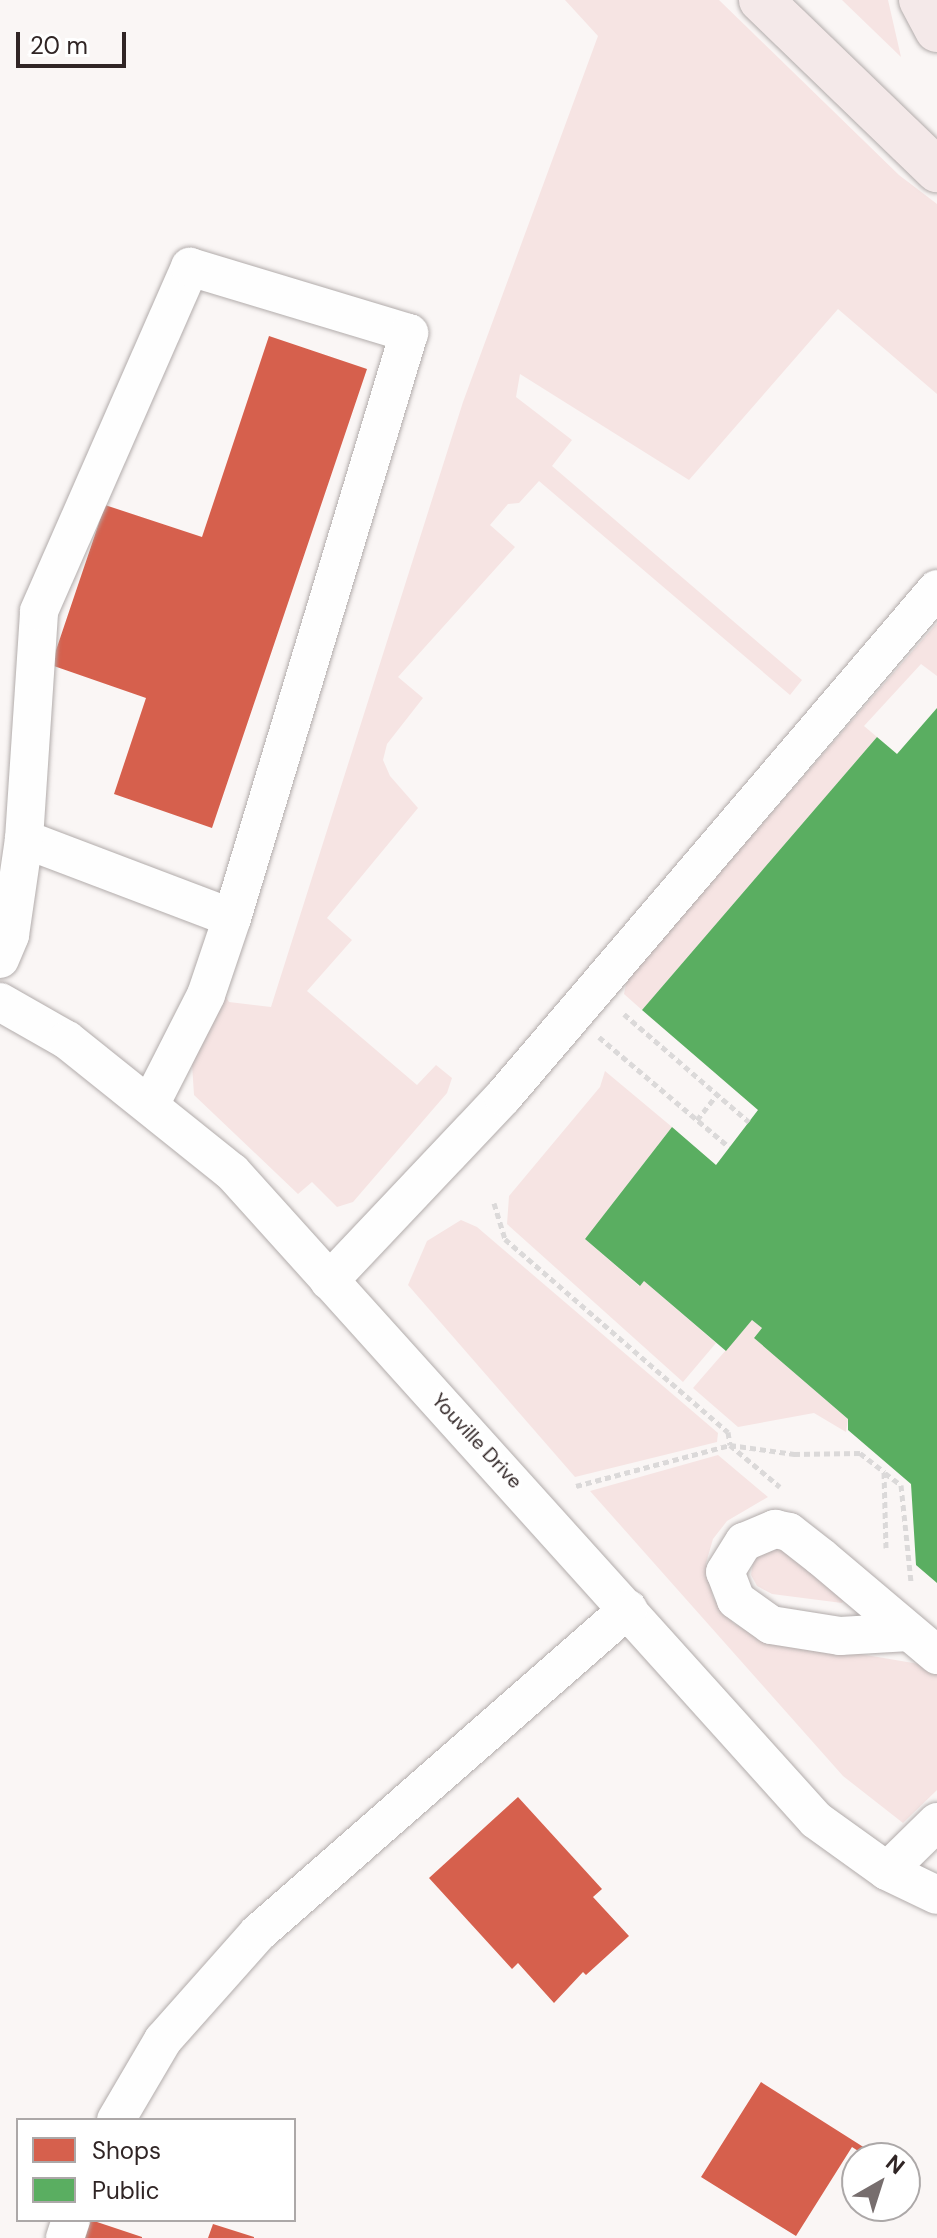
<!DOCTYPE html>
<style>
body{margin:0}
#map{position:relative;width:937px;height:2238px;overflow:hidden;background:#faf6f5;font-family:"DM Sans",sans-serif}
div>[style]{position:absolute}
.green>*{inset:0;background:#f6e4e3}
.shops>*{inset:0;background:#d6604d}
.public>*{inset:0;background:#5aae61}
.path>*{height:5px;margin-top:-2.5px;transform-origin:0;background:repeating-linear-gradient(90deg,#dbd9d9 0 6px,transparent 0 10px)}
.roads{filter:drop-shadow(0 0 2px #b2acab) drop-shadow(0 0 2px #b2acab)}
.minor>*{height:38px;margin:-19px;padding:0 19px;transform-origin:19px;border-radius:19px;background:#fefefe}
.highway>*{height:44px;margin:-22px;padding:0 22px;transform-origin:22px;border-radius:22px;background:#f4e9e9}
span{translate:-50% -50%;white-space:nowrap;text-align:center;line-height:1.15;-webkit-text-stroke:8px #fff;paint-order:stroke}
.street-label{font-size:20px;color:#302525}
.legend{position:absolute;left:16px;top:2118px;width:280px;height:104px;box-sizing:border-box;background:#fff;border:2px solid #aca8a8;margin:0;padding:10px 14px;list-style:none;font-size:24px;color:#302525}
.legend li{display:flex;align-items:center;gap:16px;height:40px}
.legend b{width:40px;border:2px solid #aca8a8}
.north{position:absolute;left:841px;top:2142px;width:80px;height:80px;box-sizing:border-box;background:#fff;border:2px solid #aca8a8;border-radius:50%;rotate:39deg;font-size:22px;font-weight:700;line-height:32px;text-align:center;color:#302525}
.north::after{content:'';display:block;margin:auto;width:28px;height:36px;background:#776e6e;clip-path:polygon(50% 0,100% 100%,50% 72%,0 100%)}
.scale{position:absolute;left:16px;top:32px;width:110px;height:36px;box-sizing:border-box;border:4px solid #302525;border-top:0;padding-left:10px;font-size:24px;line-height:28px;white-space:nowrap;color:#302525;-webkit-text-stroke:6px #fff;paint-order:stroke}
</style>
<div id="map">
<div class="green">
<i style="clip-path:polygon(565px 0,719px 0,899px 175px,937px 204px,937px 394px,838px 309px,689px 480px,520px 374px,516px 397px,572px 440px,552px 466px,802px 680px,790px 695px,539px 481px,519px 503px,508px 504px,490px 525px,515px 547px,398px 677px,423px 698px,387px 744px,383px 760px,390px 776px,418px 808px,327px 918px,352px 940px,307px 991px,417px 1085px,436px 1065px,452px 1078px,447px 1093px,353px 1202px,337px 1207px,312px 1182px,298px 1194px,194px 1095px,192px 1064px,223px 992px,229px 1002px,271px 1007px,463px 402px,598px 36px)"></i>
<i style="clip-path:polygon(842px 0,888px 0,901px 57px)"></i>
<i style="clip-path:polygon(937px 623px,937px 676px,921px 664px,864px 726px,877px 737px,642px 1010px,624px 994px,627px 979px)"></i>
<i style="clip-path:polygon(605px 1071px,672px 1127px,585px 1239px,639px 1286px,644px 1281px,716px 1343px,683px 1382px,507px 1224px,509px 1196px,600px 1087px)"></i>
<i style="clip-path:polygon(461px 1220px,477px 1227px,718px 1433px,717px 1442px,575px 1477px,408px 1285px,427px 1241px)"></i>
<i style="clip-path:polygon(752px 1320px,762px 1328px,754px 1338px,848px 1419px,846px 1432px,814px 1413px,738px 1427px,693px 1388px)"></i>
<i style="clip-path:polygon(718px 1455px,768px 1497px,727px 1521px,713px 1539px,706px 1563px,713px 1598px,733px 1623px,759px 1637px,925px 1665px,937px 1675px,937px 1790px,903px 1823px,843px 1776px,590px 1491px)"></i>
<i style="clip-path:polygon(779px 1543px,844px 1600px,842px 1603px,772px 1594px,757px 1586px,751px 1575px,754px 1556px)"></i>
</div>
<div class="shops">
<i style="clip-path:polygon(269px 336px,367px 369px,212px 828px,114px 794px,146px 698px,51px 665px,105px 505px,202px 537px)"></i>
<i style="clip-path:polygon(518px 1797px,602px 1889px,593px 1897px,629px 1936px,586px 1975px,583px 1972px,554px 2003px,518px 1963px,512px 1969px,429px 1878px)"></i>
<i style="clip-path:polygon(761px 2082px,876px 2155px,869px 2158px,852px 2147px,796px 2236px,701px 2177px)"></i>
<i style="clip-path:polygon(91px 2220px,142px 2237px,142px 2238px,85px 2238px)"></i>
<i style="clip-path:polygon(213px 2224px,254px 2237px,254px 2238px,208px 2238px)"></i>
</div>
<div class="public">
<i style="clip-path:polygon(937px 708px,937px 1583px,916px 1565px,911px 1484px,848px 1430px,848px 1419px,754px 1338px,762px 1328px,752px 1320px,726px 1351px,644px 1281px,640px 1286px,585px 1239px,672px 1127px,716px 1165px,758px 1110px,642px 1010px,877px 737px,897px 754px)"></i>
</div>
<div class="path">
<i style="left:624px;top:1014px;width:165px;rotate:40.8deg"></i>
<i style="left:599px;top:1037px;width:170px;rotate:40.2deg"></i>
<i style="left:697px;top:1120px;width:34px;rotate:-52deg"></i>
<i style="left:494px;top:1203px;width:38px;rotate:73deg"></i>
<i style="left:505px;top:1239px;width:295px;rotate:40.9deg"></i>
<i style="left:728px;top:1432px;width:13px;rotate:81deg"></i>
<i style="left:730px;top:1445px;width:65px;rotate:40deg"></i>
<i style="left:885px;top:1473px;width:20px;rotate:37deg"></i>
<i style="left:901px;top:1485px;width:98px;rotate:84.1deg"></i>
<i style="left:576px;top:1486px;width:159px;rotate:-14.9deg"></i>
<i style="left:730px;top:1445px;width:65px;rotate:8deg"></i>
<i style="left:794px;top:1454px;width:66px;rotate:-0.9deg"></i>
<i style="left:860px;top:1453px;width:31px;rotate:38deg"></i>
<i style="left:884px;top:1472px;width:76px;rotate:88.5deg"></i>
</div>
<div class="roads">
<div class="minor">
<i style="left:24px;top:839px;width:222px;rotate:20.8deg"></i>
<i style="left:0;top:959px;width:26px;rotate:-67deg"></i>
<i style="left:10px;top:935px;width:97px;rotate:-81.7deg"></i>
<i style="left:24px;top:839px;width:228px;rotate:-86.2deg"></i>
<i style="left:39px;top:611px;width:376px;rotate:-66.3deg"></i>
<i style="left:190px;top:267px;width:229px;rotate:16.8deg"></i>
<i style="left:409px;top:333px;width:611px;rotate:106.83deg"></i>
<i style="left:232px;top:918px;width:81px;rotate:108.7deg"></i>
<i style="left:206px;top:995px;width:123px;rotate:117deg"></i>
<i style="left:0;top:1002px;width:77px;rotate:29.6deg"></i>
<i style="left:67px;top:1040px;width:211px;rotate:38.7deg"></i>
<i style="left:232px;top:1172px;width:872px;rotate:47.97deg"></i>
<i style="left:816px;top:1820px;width:87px;rotate:35.7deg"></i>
<i style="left:887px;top:1871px;width:55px;rotate:25.6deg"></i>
<i style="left:329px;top:1281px;width:253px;rotate:-46.6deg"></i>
<i style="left:503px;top:1097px;width:668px;rotate:-49.49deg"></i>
<i style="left:909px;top:1632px;width:69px;rotate:176.7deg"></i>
<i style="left:840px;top:1636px;width:70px;rotate:-170.9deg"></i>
<i style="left:771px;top:1625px;width:43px;rotate:-144.5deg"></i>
<i style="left:736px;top:1600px;width:30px;rotate:-111deg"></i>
<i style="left:725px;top:1572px;width:36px;rotate:-58deg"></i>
<i style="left:744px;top:1542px;width:34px;rotate:-23deg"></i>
<i style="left:775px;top:1529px;width:14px;rotate:12deg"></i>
<i style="left:789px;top:1532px;width:41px;rotate:38deg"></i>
<i style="left:821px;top:1557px;width:152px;rotate:40.2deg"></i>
<i style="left:887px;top:1871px;width:70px;rotate:-44.4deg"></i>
<i style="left:116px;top:2120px;width:93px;rotate:-59.6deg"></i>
<i style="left:163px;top:2040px;width:143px;rotate:-48.4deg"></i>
<i style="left:258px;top:1933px;width:492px;rotate:-41.2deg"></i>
<i style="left:65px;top:2238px;width:19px;rotate:-72deg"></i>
</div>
<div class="highway">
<i style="left:761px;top:0;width:245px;rotate:44deg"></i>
<i style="left:921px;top:0;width:34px;rotate:62deg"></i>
</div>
</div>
<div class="street-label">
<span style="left:477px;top:1441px;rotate:47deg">Youville Drive</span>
</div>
<ul class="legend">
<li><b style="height:22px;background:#d6604d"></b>Shops</li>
<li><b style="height:22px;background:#5aae61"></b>Public</li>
</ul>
<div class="north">N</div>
<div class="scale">20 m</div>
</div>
